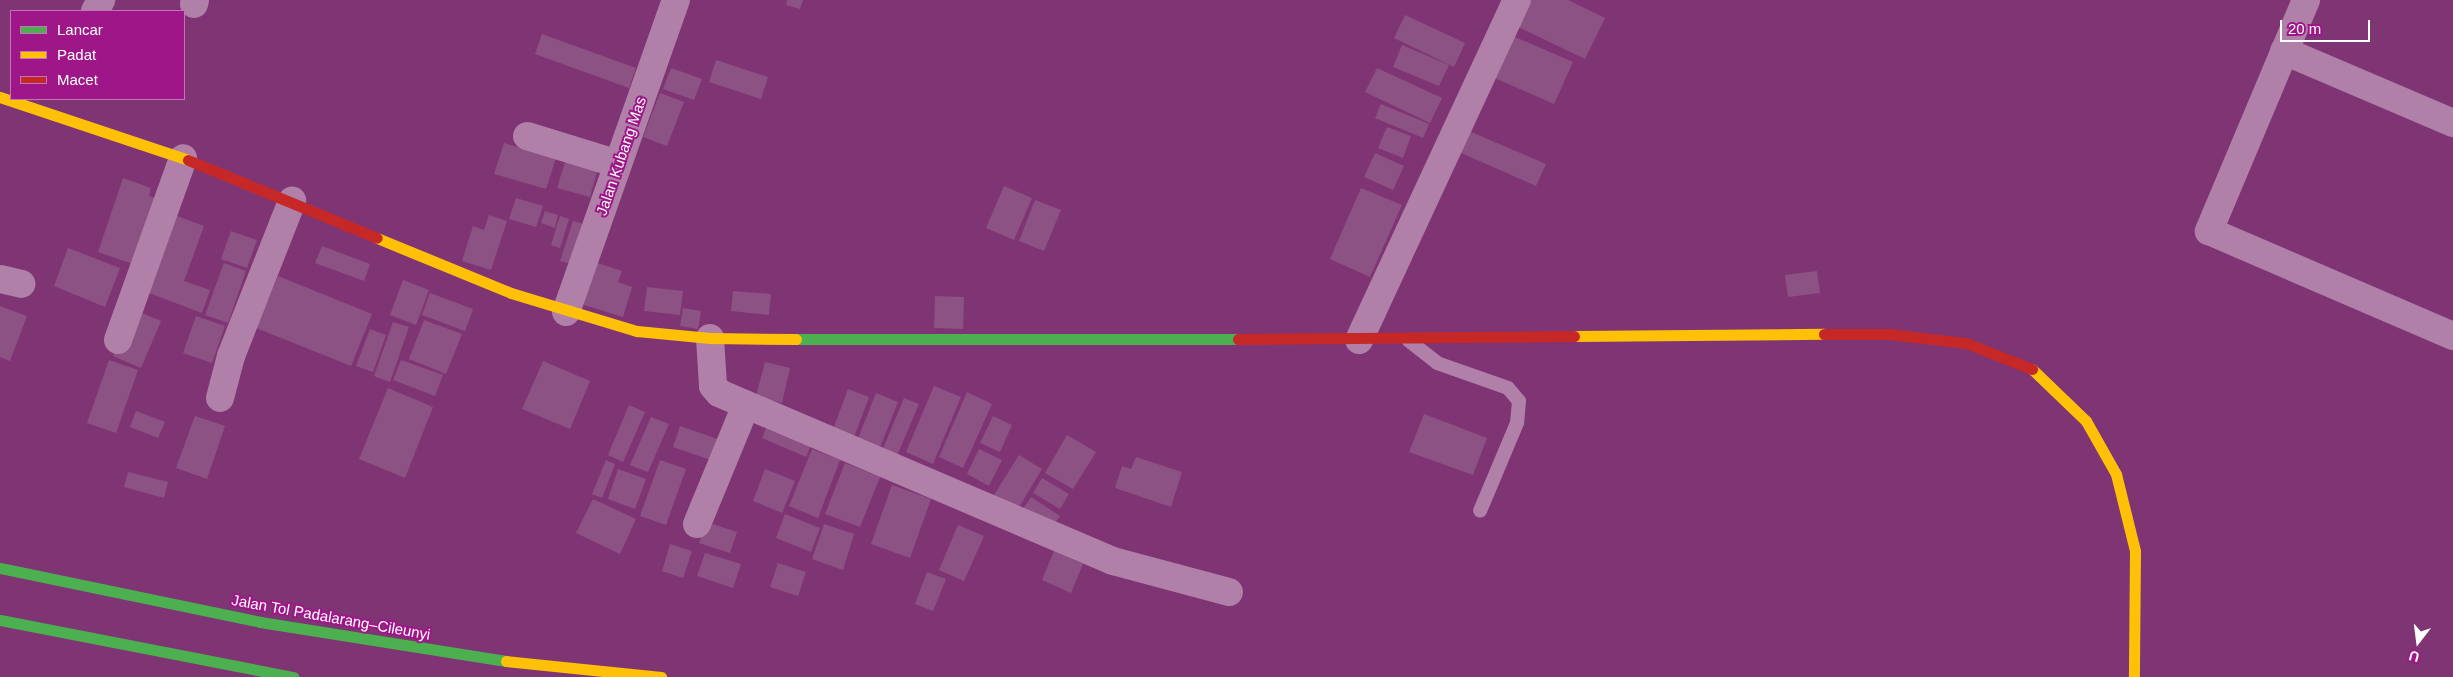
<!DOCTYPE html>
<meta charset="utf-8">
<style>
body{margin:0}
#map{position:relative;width:2453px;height:677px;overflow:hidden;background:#7f3573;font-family:Helvetica,sans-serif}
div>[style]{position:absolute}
.building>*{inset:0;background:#8d5284}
.lane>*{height:14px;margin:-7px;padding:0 7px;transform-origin:7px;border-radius:7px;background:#b080a9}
.street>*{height:28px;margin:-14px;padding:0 14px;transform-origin:14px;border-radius:14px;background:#b080a9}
.fast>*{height:11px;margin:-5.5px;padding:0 5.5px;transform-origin:5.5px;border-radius:5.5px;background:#4caf50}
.slow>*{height:11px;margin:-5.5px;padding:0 5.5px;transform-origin:5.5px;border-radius:5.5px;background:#ffc107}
.jam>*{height:11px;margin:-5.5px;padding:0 5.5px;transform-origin:5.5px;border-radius:5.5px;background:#c62828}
span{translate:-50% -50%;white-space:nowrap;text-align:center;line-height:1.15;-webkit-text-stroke:4px #9e1688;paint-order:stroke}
.street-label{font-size:15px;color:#fff}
.legend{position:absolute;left:10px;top:10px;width:175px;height:90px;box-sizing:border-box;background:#9e1688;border:1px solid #c573b8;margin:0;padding:6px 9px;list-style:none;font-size:15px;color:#fff}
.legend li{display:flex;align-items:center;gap:10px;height:25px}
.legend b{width:25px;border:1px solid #c573b8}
.north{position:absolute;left:2393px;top:617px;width:50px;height:50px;-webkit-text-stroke:4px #9e1688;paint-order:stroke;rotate:195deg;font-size:14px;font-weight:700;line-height:20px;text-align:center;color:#fff}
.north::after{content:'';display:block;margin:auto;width:18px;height:22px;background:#fff;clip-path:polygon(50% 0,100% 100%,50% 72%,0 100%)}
.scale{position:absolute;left:2280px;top:20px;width:90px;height:22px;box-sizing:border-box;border:2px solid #fff;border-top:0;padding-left:6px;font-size:15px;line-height:18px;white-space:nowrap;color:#fff;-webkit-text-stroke:4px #9e1688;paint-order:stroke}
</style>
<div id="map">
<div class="building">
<i style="clip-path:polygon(787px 0,803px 0,800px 9px,786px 5px)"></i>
<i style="clip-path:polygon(1528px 0,1568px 0,1605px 18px,1585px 59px,1516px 26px)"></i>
<i style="clip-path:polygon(1405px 15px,1465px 43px,1454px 67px,1394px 38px)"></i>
<i style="clip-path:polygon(1506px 33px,1573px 62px,1554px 104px,1488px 75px)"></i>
<i style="clip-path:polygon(542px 34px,636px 68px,629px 88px,535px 54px)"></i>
<i style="clip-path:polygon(1402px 45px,1449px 65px,1439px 86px,1393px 67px)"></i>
<i style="clip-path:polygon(716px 60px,768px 77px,761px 99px,709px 82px)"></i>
<i style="clip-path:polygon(671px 68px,702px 79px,694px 100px,663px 89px)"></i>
<i style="clip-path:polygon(1377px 68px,1442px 98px,1430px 123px,1365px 92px)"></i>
<i style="clip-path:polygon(660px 93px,684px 102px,667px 146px,643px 137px)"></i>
<i style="clip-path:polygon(1381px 104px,1429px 124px,1423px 138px,1375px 118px)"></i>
<i style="clip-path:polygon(1387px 127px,1411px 136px,1403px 158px,1378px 148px)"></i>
<i style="clip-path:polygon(1462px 128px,1546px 164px,1536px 186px,1452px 149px)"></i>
<i style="clip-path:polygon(504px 143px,556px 158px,546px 189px,494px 174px)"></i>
<i style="clip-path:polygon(1375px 153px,1404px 166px,1393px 190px,1364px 177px)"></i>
<i style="clip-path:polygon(565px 162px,597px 171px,590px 197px,557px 188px)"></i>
<i style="clip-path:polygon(123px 178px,151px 188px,149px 196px,158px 199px,136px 265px,98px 252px)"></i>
<i style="clip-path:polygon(1004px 186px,1032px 198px,1014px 240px,986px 228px)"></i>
<i style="clip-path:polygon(1361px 188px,1402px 205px,1370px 277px,1330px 259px)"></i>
<i style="clip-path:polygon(516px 198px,543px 206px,536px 227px,509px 219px)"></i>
<i style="clip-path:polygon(1035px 200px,1061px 210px,1044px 251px,1019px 241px)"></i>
<i style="clip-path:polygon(545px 211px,558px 215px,555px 228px,541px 223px)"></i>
<i style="clip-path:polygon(489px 215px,507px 221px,491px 270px,462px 261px,473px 226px,484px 230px)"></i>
<i style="clip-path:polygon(177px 216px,204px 226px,184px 281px,210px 290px,202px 313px,149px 293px)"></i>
<i style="clip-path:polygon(560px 216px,569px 219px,560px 248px,551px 245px)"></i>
<i style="clip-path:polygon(573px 221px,584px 224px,572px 264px,560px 261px)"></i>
<i style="clip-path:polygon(231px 231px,257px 240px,247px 268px,221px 259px)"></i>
<i style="clip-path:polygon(322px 246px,370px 264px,364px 281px,315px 263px)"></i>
<i style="clip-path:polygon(68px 248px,120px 268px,105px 307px,54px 286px)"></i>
<i style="clip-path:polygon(591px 261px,622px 271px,618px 282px,632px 287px,623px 317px,578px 303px)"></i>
<i style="clip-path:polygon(224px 263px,246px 271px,228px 323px,205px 315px)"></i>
<i style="clip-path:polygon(1817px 271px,1820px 293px,1788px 297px,1785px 275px)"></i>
<i style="clip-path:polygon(278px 276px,372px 314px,351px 366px,256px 328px)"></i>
<i style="clip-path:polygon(403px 280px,429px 290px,416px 325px,390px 315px)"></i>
<i style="clip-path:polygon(647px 287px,683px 291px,680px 315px,644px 311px)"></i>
<i style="clip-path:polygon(733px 291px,771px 294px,769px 315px,731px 311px)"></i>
<i style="clip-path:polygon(430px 293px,473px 309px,465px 331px,422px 315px)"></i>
<i style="clip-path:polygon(935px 296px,964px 297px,963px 329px,934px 328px)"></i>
<i style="clip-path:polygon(0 306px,27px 316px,10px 361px,0 357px)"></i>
<i style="clip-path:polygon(683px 308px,701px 311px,698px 329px,680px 326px)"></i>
<i style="clip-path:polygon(132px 309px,161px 321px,141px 368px,113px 356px)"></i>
<i style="clip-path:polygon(196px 316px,225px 326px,212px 363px,183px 353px)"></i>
<i style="clip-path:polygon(424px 320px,462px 334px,446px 374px,409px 359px)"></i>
<i style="clip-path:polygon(393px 322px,409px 327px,390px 382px,374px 376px)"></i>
<i style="clip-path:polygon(370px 329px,386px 335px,373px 372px,356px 366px)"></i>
<i style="clip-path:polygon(109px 360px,138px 370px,116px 433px,87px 423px)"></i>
<i style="clip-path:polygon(401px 360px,443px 375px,435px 396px,393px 380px)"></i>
<i style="clip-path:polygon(543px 361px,590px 381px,570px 429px,522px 409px)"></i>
<i style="clip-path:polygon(765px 362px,790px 368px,782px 403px,756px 396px)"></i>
<i style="clip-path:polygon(934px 386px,961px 397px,933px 464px,906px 452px)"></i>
<i style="clip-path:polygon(388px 388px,433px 407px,405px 478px,359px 459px)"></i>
<i style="clip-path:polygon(848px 389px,869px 397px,853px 440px,832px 432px)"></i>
<i style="clip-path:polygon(967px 392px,992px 404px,963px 468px,939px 457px)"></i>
<i style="clip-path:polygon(876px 393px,898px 402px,877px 455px,855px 446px)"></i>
<i style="clip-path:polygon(904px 398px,919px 404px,894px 463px,880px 456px)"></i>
<i style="clip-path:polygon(629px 405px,645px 412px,623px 462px,608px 455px)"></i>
<i style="clip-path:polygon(136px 411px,165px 422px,158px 438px,130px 427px)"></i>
<i style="clip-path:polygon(1424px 414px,1487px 438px,1473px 475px,1409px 452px)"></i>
<i style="clip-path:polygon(195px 416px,225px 426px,207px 479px,176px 468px)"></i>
<i style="clip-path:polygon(993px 416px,1012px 425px,1000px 452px,980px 443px)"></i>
<i style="clip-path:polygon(651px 417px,669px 424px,648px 472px,630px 465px)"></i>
<i style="clip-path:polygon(770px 419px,814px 438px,806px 457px,762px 438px)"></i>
<i style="clip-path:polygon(680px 426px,726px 442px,719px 463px,673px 447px)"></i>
<i style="clip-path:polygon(1067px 435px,1096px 452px,1073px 489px,1045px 473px)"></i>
<i style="clip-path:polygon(812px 449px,840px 460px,818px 518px,789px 506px)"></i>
<i style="clip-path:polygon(979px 449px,1002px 460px,989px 486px,967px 474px)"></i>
<i style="clip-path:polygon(1019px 455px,1042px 469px,1018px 509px,994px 495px)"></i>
<i style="clip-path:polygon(1136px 457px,1182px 472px,1171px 507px,1115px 488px,1122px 466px,1131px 469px)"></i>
<i style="clip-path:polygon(606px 460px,615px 464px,602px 498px,592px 494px)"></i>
<i style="clip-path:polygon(660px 460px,686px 469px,666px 525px,640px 516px)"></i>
<i style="clip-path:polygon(845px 463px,880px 477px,860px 527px,825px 514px)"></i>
<i style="clip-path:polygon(618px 469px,646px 479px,635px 509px,608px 499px)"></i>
<i style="clip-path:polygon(765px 469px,795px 481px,782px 513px,753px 501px)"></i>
<i style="clip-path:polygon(128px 472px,168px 482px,164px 498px,124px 487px)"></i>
<i style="clip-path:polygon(1042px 478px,1069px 494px,1060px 509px,1033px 493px)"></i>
<i style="clip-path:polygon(892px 485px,931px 499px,910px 558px,871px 544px)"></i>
<i style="clip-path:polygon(1031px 497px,1060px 516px,1050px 530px,1021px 512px)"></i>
<i style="clip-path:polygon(593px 499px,636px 519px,620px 554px,576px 533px)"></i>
<i style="clip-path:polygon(785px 514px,820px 528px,811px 552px,776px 538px)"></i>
<i style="clip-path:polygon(706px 522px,737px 532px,730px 553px,699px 543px)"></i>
<i style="clip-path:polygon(824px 524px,854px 534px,843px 570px,812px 559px)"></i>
<i style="clip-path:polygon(958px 525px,984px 536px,964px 581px,939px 570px)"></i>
<i style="clip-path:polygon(670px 544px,692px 551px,683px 578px,662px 571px)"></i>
<i style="clip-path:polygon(1054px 551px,1083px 564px,1071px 593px,1042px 580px)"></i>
<i style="clip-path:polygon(705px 553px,741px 564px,733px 588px,697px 576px)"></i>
<i style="clip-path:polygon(778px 563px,806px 572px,798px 596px,770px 587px)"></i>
<i style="clip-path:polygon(927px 572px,946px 579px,933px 611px,915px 604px)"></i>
</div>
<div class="lane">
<i style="left:1408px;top:340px;width:37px;rotate:38deg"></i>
<i style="left:1437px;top:363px;width:75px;rotate:19.4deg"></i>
<i style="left:1508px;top:388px;width:17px;rotate:50deg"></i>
<i style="left:1519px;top:401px;width:22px;rotate:95deg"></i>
<i style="left:1517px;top:423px;width:95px;rotate:112.8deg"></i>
</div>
<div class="street">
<i style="left:2306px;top:0;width:251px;rotate:112.8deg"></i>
<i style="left:2209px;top:231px;width:266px;rotate:23.3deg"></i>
<i style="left:194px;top:4px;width:4px;rotate:-76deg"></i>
<i style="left:95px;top:11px;width:13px;rotate:-61deg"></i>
<i style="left:2284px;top:51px;width:184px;rotate:23.1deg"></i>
<i style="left:527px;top:136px;width:95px;rotate:17.1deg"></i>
<i style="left:0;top:279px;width:22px;rotate:13deg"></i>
<i style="left:566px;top:312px;width:331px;rotate:-70.6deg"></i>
<i style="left:710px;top:338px;width:48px;rotate:86.4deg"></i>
<i style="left:713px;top:386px;width:9px;rotate:49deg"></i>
<i style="left:719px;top:393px;width:428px;rotate:23.1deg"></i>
<i style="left:1113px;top:561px;width:120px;rotate:15deg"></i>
<i style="left:118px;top:340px;width:193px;rotate:-70.3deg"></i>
<i style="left:1359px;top:340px;width:375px;rotate:-65.1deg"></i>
<i style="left:220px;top:398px;width:43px;rotate:-75.3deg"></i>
<i style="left:231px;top:356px;width:167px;rotate:-68.5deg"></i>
<i style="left:697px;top:524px;width:129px;rotate:-67.6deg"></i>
</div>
<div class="fast">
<i style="left:796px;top:339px;width:442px"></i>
<i style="left:0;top:568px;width:266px;rotate:11.7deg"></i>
<i style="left:260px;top:622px;width:249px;rotate:9deg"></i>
<i style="left:0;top:620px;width:299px;rotate:11deg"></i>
</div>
<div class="slow">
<i style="left:0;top:97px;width:198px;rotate:18.5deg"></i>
<i style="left:377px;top:238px;width:145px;rotate:22.3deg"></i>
<i style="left:511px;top:293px;width:132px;rotate:16.8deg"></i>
<i style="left:637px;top:331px;width:73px;rotate:5.5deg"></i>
<i style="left:710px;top:338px;width:86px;rotate:0.7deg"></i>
<i style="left:1574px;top:336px;width:250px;rotate:-0.5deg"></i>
<i style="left:2032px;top:369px;width:75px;rotate:43.9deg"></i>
<i style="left:2086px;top:421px;width:61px;rotate:60.5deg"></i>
<i style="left:2116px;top:474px;width:79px;rotate:76.1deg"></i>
<i style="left:2135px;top:551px;width:126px;rotate:90.5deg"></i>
<i style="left:506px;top:661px;width:156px;rotate:5.9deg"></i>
</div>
<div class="jam">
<i style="left:188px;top:160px;width:204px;rotate:22.4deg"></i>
<i style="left:1824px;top:334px;width:65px"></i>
<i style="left:1889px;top:334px;width:78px;rotate:6.7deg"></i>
<i style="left:1966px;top:343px;width:71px;rotate:21.5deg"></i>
<i style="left:1238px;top:339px;width:336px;rotate:-0.5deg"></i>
</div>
<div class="street-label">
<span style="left:621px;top:156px;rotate:-71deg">Jalan Kubang Mas</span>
<span style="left:331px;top:617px;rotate:10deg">Jalan Tol Padalarang–Cileunyi</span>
</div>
<ul class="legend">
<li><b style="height:6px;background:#4caf50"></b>Lancar</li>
<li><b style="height:6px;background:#ffc107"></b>Padat</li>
<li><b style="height:6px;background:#c62828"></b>Macet</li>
</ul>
<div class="north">U</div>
<div class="scale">20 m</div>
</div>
